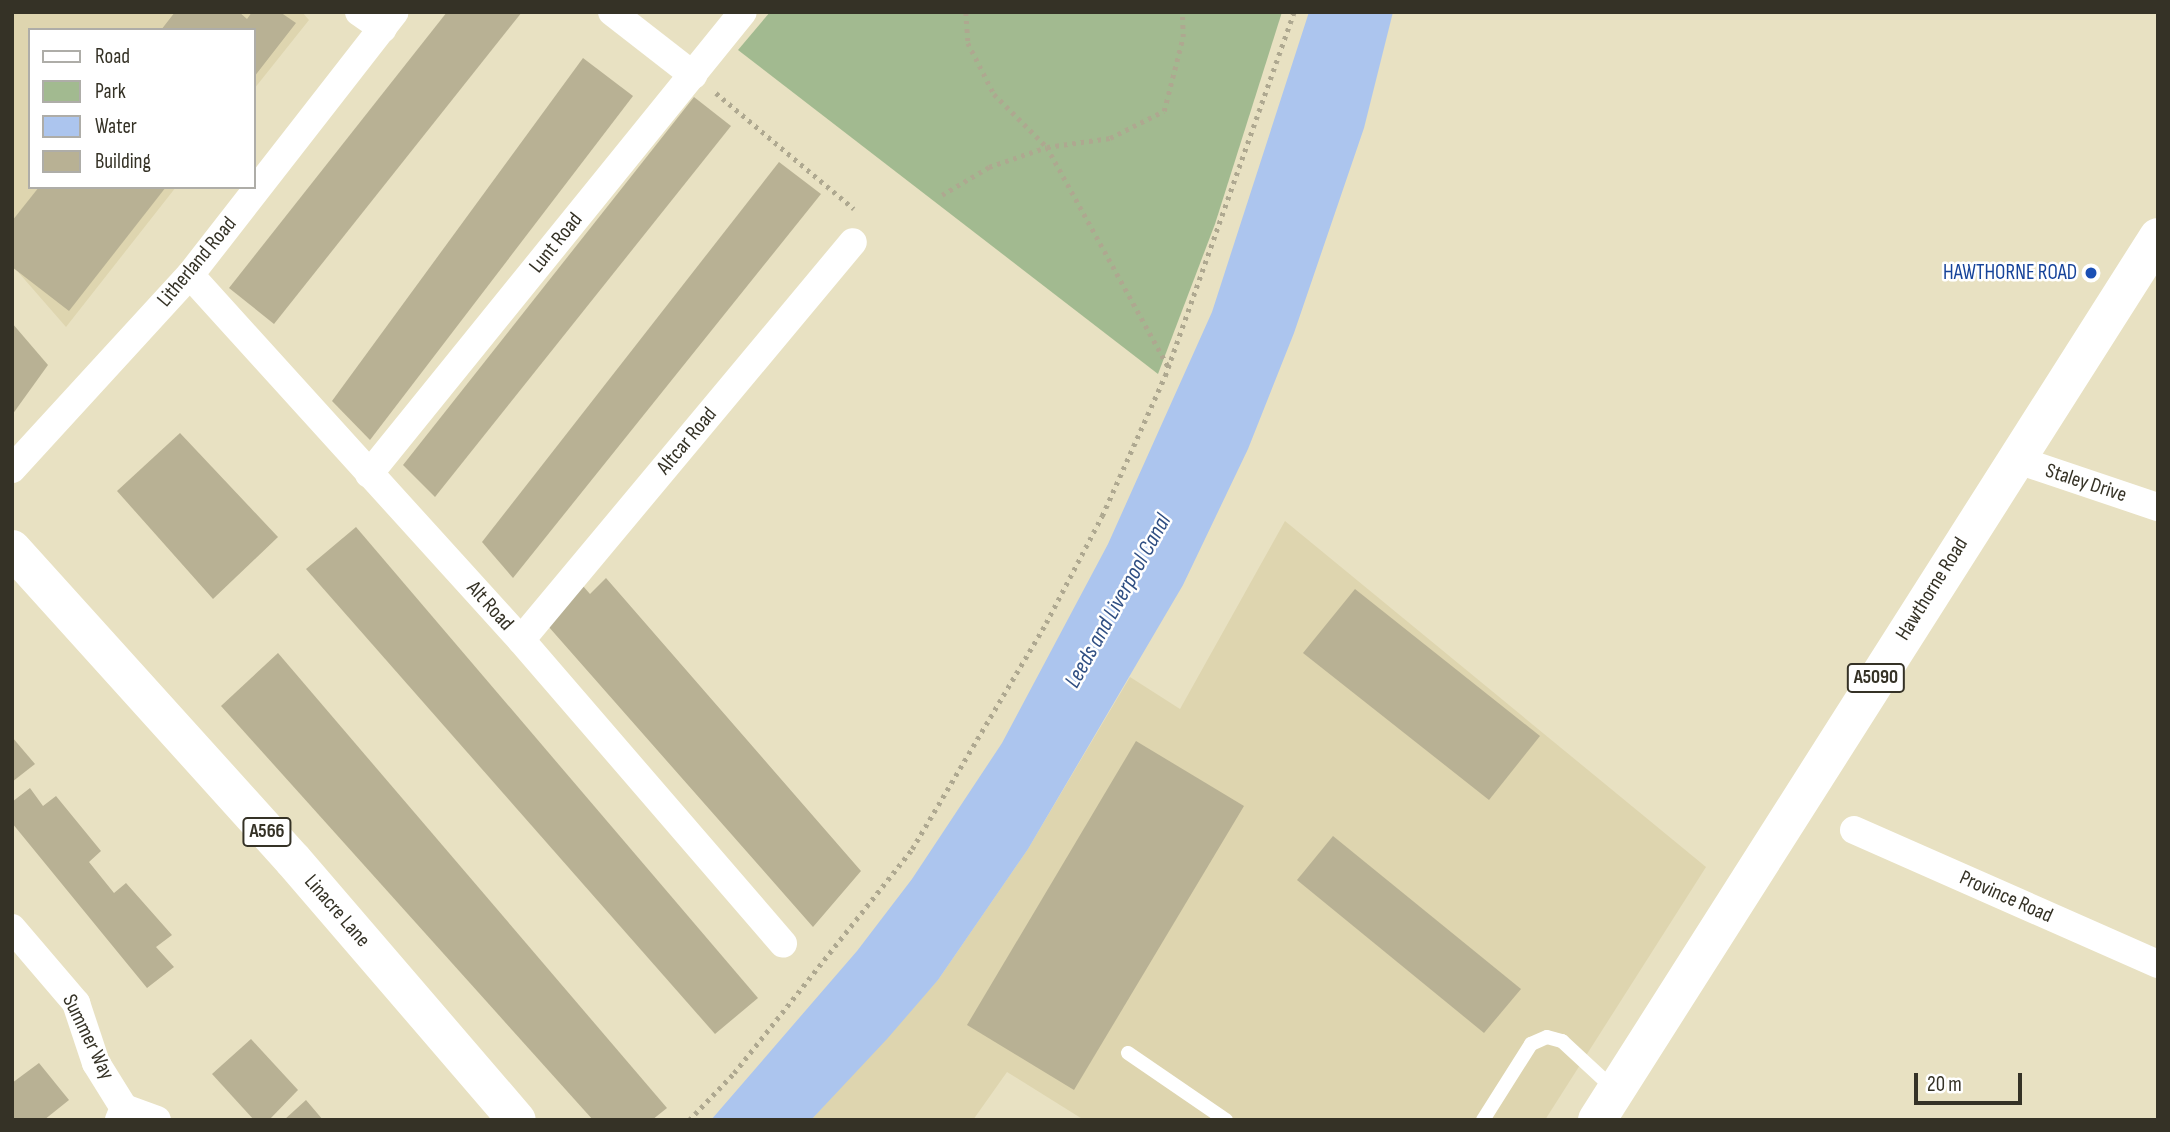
<!DOCTYPE html>
<style>
body{margin:0}
#map{position:relative;width:2170px;height:1132px;overflow:hidden;background:#e8e1c2;font-family:"Sofia Sans Condensed",sans-serif}
div>[style]{position:absolute}
.built>*{inset:0;background:#ded5af}
.green>*{inset:0;background:#a2ba90}
.water>*{inset:0;background:#acc5ee}
.building>*{inset:0;background:#b8b194}
.path>*{height:4.5px;margin-top:-2.25px;transform-origin:0;background:repeating-linear-gradient(90deg,#aea890 0 3.5px,transparent 0 8.5px)}
.lane>*{height:14px;margin:-7px;padding:0 7px;transform-origin:7px;border-radius:7px;background:#fff}
.street>*{height:28px;margin:-14px;padding:0 14px;transform-origin:14px;border-radius:14px;background:#fff}
.primary>*{height:38px;margin:-19px;padding:0 19px;transform-origin:19px;border-radius:19px;background:#fff}
.dots>*{width:19px;height:19px;translate:-50% -50%;box-sizing:border-box;border:4px solid #fff;border-radius:50%}
span{translate:-50% -50%;white-space:nowrap;text-align:center;line-height:1.15;-webkit-text-stroke:5px #fff;paint-order:stroke}
.shield-label span{padding:2px 5px;background:#fff;border:2px solid;border-radius:5px;-webkit-text-stroke-width:0}
.shield-label{font-size:19px;color:#353226;font-weight:700}
.street-label{font-size:21px;color:#353226}
.transit-label{font-size:21px;color:#164399}
.right{translate:-100% -50%;text-align:right}
.water-label{font-size:23px;color:#304f83;font-style:italic}
.frame{position:absolute;inset:0;border:14px solid #353226;pointer-events:none}
.legend{position:absolute;left:28px;top:28px;width:228px;height:161px;box-sizing:border-box;background:#fff;border:2px solid #aeada8;margin:0;padding:9px 12px;list-style:none;font-size:21px;color:#353226}
.legend li{display:flex;align-items:center;gap:14px;height:35px}
.legend b{width:35px;border:2px solid #aeada8}
.scale{position:absolute;left:1914px;top:1073px;width:108px;height:32px;box-sizing:border-box;border:4px solid #353226;border-top:0;padding-left:9px;font-size:21px;line-height:24px;white-space:nowrap;color:#353226;-webkit-text-stroke:5px #fff;paint-order:stroke}
</style>
<div id="map">
<div class="built">
<i style="clip-path:polygon(12px 12px,302px 12px,309px 20px,254px 89px,254px 30px,30px 30px,30px 187px,176px 187px,66px 327px,12px 265px)"></i>
<i style="clip-path:polygon(1285px 521px,1706px 867px,1545px 1120px,1084px 1120px,1007px 1072px,973px 1120px,811px 1120px,938px 980px,1028px 849px,1130px 677px,1180px 709px)"></i>
</div>
<div class="green">
<i style="clip-path:polygon(770px 12px,1282px 12px,1215px 224px,1158px 374px,738px 50px)"></i>
</div>
<div class="water">
<i style="clip-path:polygon(1309px 12px,1393px 12px,1364px 128px,1294px 333px,1248px 449px,1183px 585px,1028px 849px,938px 980px,887px 1039px,811px 1120px,711px 1120px,857px 951px,912px 879px,1002px 743px,1108px 544px,1212px 312px)"></i>
</div>
<div class="building">
<i style="clip-path:polygon(175px 12px,239px 12px,247px 19px,252px 12px,280px 12px,296px 23px,254px 77px,254px 30px,161px 30px)"></i>
<i style="clip-path:polygon(447px 12px,522px 12px,274px 324px,229px 288px)"></i>
<i style="clip-path:polygon(583px 58px,633px 96px,370px 440px,332px 401px)"></i>
<i style="clip-path:polygon(694px 97px,731px 126px,435px 497px,403px 465px)"></i>
<i style="clip-path:polygon(779px 162px,821px 194px,513px 578px,482px 542px)"></i>
<i style="clip-path:polygon(39px 187px,166px 187px,69px 311px,12px 267px,12px 221px)"></i>
<i style="clip-path:polygon(12px 323px,48px 365px,12px 415px)"></i>
<i style="clip-path:polygon(180px 433px,278px 537px,213px 599px,117px 491px)"></i>
<i style="clip-path:polygon(356px 527px,758px 998px,715px 1034px,306px 569px)"></i>
<i style="clip-path:polygon(606px 578px,861px 871px,813px 927px,548px 626px,583px 586px,590px 594px)"></i>
<i style="clip-path:polygon(1355px 589px,1540px 736px,1489px 800px,1303px 653px)"></i>
<i style="clip-path:polygon(278px 653px,667px 1108px,652px 1120px,593px 1120px,221px 706px)"></i>
<i style="clip-path:polygon(12px 737px,35px 764px,12px 782px)"></i>
<i style="clip-path:polygon(1136px 741px,1244px 806px,1074px 1090px,967px 1025px)"></i>
<i style="clip-path:polygon(30px 788px,43px 806px,56px 796px,101px 851px,89px 862px,114px 893px,126px 883px,172px 935px,156px 947px,174px 967px,147px 988px,12px 823px,12px 802px)"></i>
<i style="clip-path:polygon(1333px 836px,1521px 989px,1484px 1033px,1297px 880px)"></i>
<i style="clip-path:polygon(251px 1039px,298px 1090px,269px 1120px,254px 1120px,212px 1074px)"></i>
<i style="clip-path:polygon(39px 1063px,69px 1100px,44px 1120px,12px 1120px,12px 1083px)"></i>
<i style="clip-path:polygon(306px 1100px,323px 1120px,284px 1120px)"></i>
</div>
<div class="path">
<i style="left:966px;top:12px;width:31px;rotate:86deg"></i>
<i style="left:968px;top:43px;width:57px;rotate:63deg"></i>
<i style="left:994px;top:94px;width:75px;rotate:45deg"></i>
<i style="left:1047px;top:147px;width:250px;rotate:61.1deg"></i>
<i style="left:716px;top:93px;width:180px;rotate:40deg"></i>
<i style="left:942px;top:195px;width:55px;rotate:-30.8deg"></i>
<i style="left:989px;top:167px;width:61px;rotate:-19deg"></i>
<i style="left:1047px;top:147px;width:64px;rotate:-8.1deg"></i>
<i style="left:1110px;top:138px;width:60px;rotate:-26.6deg"></i>
<i style="left:1164px;top:111px;width:76px;rotate:-75.6deg"></i>
<i style="left:1183px;top:37px;width:25px;rotate:-92deg"></i>
<i style="left:689px;top:1120px;width:65px;rotate:-46.2deg"></i>
<i style="left:734px;top:1073px;width:286px;rotate:-51.5deg"></i>
<i style="left:912px;top:849px;width:263px;rotate:-59.3deg"></i>
<i style="left:1046px;top:623px;width:121px;rotate:-62.4deg"></i>
<i style="left:1102px;top:516px;width:154px;rotate:-65.8deg"></i>
<i style="left:1165px;top:376px;width:386px;rotate:-70.5deg"></i>
</div>
<div class="lane">
<i style="left:1128px;top:1053px;width:119px;rotate:34.4deg"></i>
<i style="left:1483px;top:1120px;width:90px;rotate:-57.7deg"></i>
<i style="left:1531px;top:1044px;width:17px;rotate:-24deg"></i>
<i style="left:1547px;top:1037px;width:16px;rotate:15deg"></i>
<i style="left:1562px;top:1041px;width:72px;rotate:42.8deg"></i>
</div>
<div class="street">
<i style="left:359px;top:12px;width:29px;rotate:35deg"></i>
<i style="left:612px;top:12px;width:103px;rotate:37.9deg"></i>
<i style="left:190px;top:275px;width:493px;rotate:47.8deg"></i>
<i style="left:521px;top:640px;width:401px;rotate:49.2deg"></i>
<i style="left:2015px;top:459px;width:151px;rotate:18.6deg"></i>
<i style="left:12px;top:469px;width:263px;rotate:-47.5deg"></i>
<i style="left:190px;top:275px;width:333px;rotate:-52.1deg"></i>
<i style="left:369px;top:474px;width:594px;rotate:-51.01deg"></i>
<i style="left:521px;top:640px;width:518px;rotate:-50.17deg"></i>
<i style="left:1854px;top:830px;width:332px;rotate:23.8deg"></i>
<i style="left:12px;top:928px;width:99px;rotate:49.5deg"></i>
<i style="left:76px;top:1003px;width:63px;rotate:71.6deg"></i>
<i style="left:96px;top:1063px;width:53px;rotate:58.1deg"></i>
<i style="left:124px;top:1108px;width:13px;rotate:113deg"></i>
<i style="left:124px;top:1108px;width:35px;rotate:20deg"></i>
</div>
<div class="primary">
<i style="left:12px;top:549px;width:419px;rotate:47.9deg"></i>
<i style="left:293px;top:860px;width:343px;rotate:49.3deg"></i>
<i style="left:1597px;top:1120px;width:1046px;rotate:-57.57deg"></i>
</div>
<div class="dots">
<i style="left:2091px;top:273px;background:#1a4fb4"></i>
</div>
<div class="shield-label">
<span style="left:1876px;top:678px">A5090</span>
<span style="left:267px;top:832px">A566</span>
</div>
<div class="street-label">
<span style="left:556px;top:243px;rotate:-51deg">Lunt Road</span>
<span style="left:197px;top:262px;rotate:-50deg">Litherland Road</span>
<span style="left:687px;top:441px;rotate:-50deg">Altcar Road</span>
<span style="left:2086px;top:483px;rotate:18deg">Staley Drive</span>
<span style="left:1932px;top:589px;rotate:-58deg">Hawthorne Road</span>
<span style="left:490px;top:606px;rotate:48deg">Alt Road</span>
<span style="left:2006px;top:897px;rotate:24deg">Province Road</span>
<span style="left:337px;top:911px;rotate:49deg">Linacre Lane</span>
<span style="left:88px;top:1037px;rotate:64deg">Summer Way</span>
</div>
<div class="transit-label">
<span class="right" style="left:2077px;top:273px">HAWTHORNE ROAD</span>
</div>
<div class="water-label">
<span style="left:1118px;top:601px;rotate:-61deg">Leeds and Liverpool Canal</span>
</div>
<div class="frame"></div>
<ul class="legend">
<li><b style="height:9px;background:#fff"></b>Road</li>
<li><b style="height:19px;background:#a2ba90"></b>Park</li>
<li><b style="height:19px;background:#acc5ee"></b>Water</li>
<li><b style="height:19px;background:#b8b194"></b>Building</li>
</ul>
<div class="scale">20 m</div>
</div>
